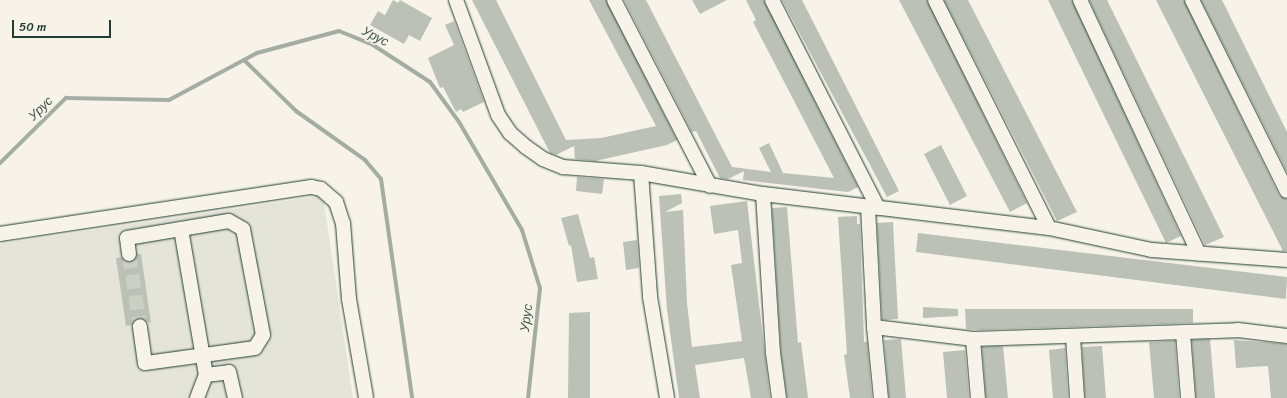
<!DOCTYPE html>
<meta charset="utf-8">
<style>
body{margin:0}
#map{position:relative;width:1287px;height:398px;overflow:hidden;background:#f7f3e8;font-family:Sriracha,sans-serif}
div>[style]{position:absolute}
.built>*{inset:0;background:#e5e4d9}
.stream>*{height:4px;margin:-2px;padding:0 2px;transform-origin:2px;border-radius:2px;background:#a4ada3}
.building>*{inset:0;background:#bbc1b6}
.minor-tunnel>*{height:14px;margin-top:-7px;transform-origin:0;background:repeating-linear-gradient(90deg,#cccfc4 0 14px,transparent 0 21px)}
.roads{filter:drop-shadow(0 0 1px #1f3d34) drop-shadow(0 0 1px #1f3d34)}
.minor>*{height:14px;margin:-7px;padding:0 7px;transform-origin:7px;border-radius:7px;background:#f7f3e8}
span{translate:-50% -50%;white-space:nowrap;text-align:center;line-height:1.15;-webkit-text-stroke:3.5px #f7f3e8;paint-order:stroke}
.water-label{font-size:13px;color:#405950;font-style:italic}
.scale{position:absolute;left:12px;top:20px;width:99px;height:18px;box-sizing:border-box;border:2px solid #1f3d34;border-top:0;padding-left:5px;font-size:12px;line-height:14px;white-space:nowrap;color:#1f3d34;-webkit-text-stroke:3px #f7f3e8;paint-order:stroke}
</style>
<div id="map">
<div class="built">
<i style="clip-path:polygon(319px 196px,324px 203px,353px 398px,0 398px,0 244px)"></i>
</div>
<div class="stream">
<i style="left:244px;top:60px;width:73px;rotate:44.4deg"></i>
<i style="left:296px;top:111px;width:85px;rotate:35.4deg"></i>
<i style="left:365px;top:160px;width:25px;rotate:50deg"></i>
<i style="left:381px;top:179px;width:221px;rotate:81.9deg"></i>
<i style="left:0;top:163px;width:93px;rotate:-44.6deg"></i>
<i style="left:66px;top:98px;width:103px;rotate:1.1deg"></i>
<i style="left:169px;top:100px;width:100px;rotate:-28.1deg"></i>
<i style="left:257px;top:53px;width:85px;rotate:-15deg"></i>
<i style="left:339px;top:31px;width:37px;rotate:22deg"></i>
<i style="left:373px;top:45px;width:68px;rotate:33deg"></i>
<i style="left:430px;top:82px;width:49px;rotate:54.1deg"></i>
<i style="left:459px;top:122px;width:125px;rotate:59.7deg"></i>
<i style="left:522px;top:230px;width:61px;rotate:72.8deg"></i>
<i style="left:540px;top:288px;width:111px;rotate:96.2deg"></i>
</div>
<div class="building">
<i style="clip-path:polygon(393px 0,398px 3px,400px 0,432px 18px,420px 41px,409px 35px,404px 44px,370px 25px,378px 11px,385px 15px)"></i>
<i style="clip-path:polygon(472px 0,496px 0,566px 140px,601px 138px,656px 126px,589px 0,606px 0,677px 140px,667px 145px,595px 161px,575px 159px,574px 146px,556px 155px,550px 153px)"></i>
<i style="clip-path:polygon(624px 0,646px 0,732px 167px,771px 172px,759px 148px,769px 143px,783px 173px,834px 178px,753px 22px,756px 20px,746px 0,764px 0,858px 187px,848px 192px,743px 180px,744px 171px,728px 179px,720px 178px,696px 131px,692px 132px)"></i>
<i style="clip-path:polygon(692px 0,727px 0,700px 14px)"></i>
<i style="clip-path:polygon(782px 0,802px 0,899px 191px,887px 197px)"></i>
<i style="clip-path:polygon(899px 0,927px 0,1027px 203px,1010px 212px)"></i>
<i style="clip-path:polygon(944px 0,968px 0,1077px 212px,1057px 221px)"></i>
<i style="clip-path:polygon(1048px 0,1072px 0,1181px 236px,1166px 243px)"></i>
<i style="clip-path:polygon(1089px 0,1107px 0,1224px 237px,1205px 245px)"></i>
<i style="clip-path:polygon(1156px 0,1184px 0,1279px 195px,1287px 199px,1287px 251px,1283px 251px)"></i>
<i style="clip-path:polygon(1201px 0,1222px 0,1287px 132px,1287px 172px)"></i>
<i style="clip-path:polygon(454px 21px,484px 102px,463px 112px,461px 109px,456px 112px,443px 87px,440px 88px,428px 58px,454px 45px,445px 25px)"></i>
<i style="clip-path:polygon(941px 145px,967px 196px,950px 205px,924px 154px)"></i>
<i style="clip-path:polygon(577px 177px,604px 179px,602px 194px,576px 191px)"></i>
<i style="clip-path:polygon(681px 194px,682px 203px,665px 212px,683px 210px,687px 303px,692px 347px,742px 341px,731px 265px,742px 263px,738px 230px,714px 234px,710px 206px,747px 201px,770px 398px,751px 398px,744px 358px,695px 365px,700px 398px,679px 398px,667px 310px,659px 196px)"></i>
<i style="clip-path:polygon(787px 207px,798px 343px,801px 342px,808px 398px,787px 398px,781px 352px,772px 208px)"></i>
<i style="clip-path:polygon(578px 214px,590px 258px,594px 257px,598px 279px,577px 282px,571px 245px,569px 246px,561px 218px)"></i>
<i style="clip-path:polygon(857px 216px,857px 224px,860px 224px,864px 342px,867px 342px,872px 398px,850px 398px,844px 355px,847px 354px,838px 217px)"></i>
<i style="clip-path:polygon(893px 222px,898px 319px,884px 320px,882px 319px,877px 223px)"></i>
<i style="clip-path:polygon(918px 233px,1287px 277px,1286px 299px,916px 252px)"></i>
<i style="clip-path:polygon(637px 240px,639px 268px,626px 270px,623px 242px)"></i>
<i style="clip-path:polygon(137px 254px,141px 254px,151px 323px,138px 318px,132px 325px,126px 326px,116px 258px,121px 257px,130px 262px)"></i>
<i style="clip-path:polygon(923px 307px,958px 309px,958px 316px,923px 318px)"></i>
<i style="clip-path:polygon(965px 309px,1193px 309px,1193px 323px,981px 330px,966px 329px)"></i>
<i style="clip-path:polygon(590px 312px,590px 398px,568px 398px,569px 313px)"></i>
<i style="clip-path:polygon(901px 339px,906px 398px,889px 398px,884px 340px)"></i>
<i style="clip-path:polygon(1210px 339px,1215px 398px,1196px 398px,1192px 340px)"></i>
<i style="clip-path:polygon(1234px 340px,1287px 344px,1287px 398px,1271px 398px,1268px 366px,1236px 368px)"></i>
<i style="clip-path:polygon(1175px 341px,1179px 398px,1154px 398px,1149px 342px)"></i>
<i style="clip-path:polygon(1003px 346px,1008px 398px,986px 398px,982px 347px)"></i>
<i style="clip-path:polygon(1102px 346px,1106px 398px,1085px 398px,1082px 347px)"></i>
<i style="clip-path:polygon(1065px 348px,1068px 398px,1053px 398px,1049px 350px)"></i>
<i style="clip-path:polygon(965px 350px,969px 398px,947px 398px,943px 352px)"></i>
</div>
<div class="minor-tunnel">
<i style="left:129px;top:254px;width:73px;rotate:81.3deg"></i>
</div>
<div class="roads">
<div class="minor">
<i style="left:456px;top:0;width:122px;rotate:69.9deg"></i>
<i style="left:498px;top:115px;width:22px;rotate:56deg"></i>
<i style="left:510px;top:133px;width:21px;rotate:41deg"></i>
<i style="left:526px;top:147px;width:21px;rotate:35deg"></i>
<i style="left:543px;top:159px;width:22px;rotate:22deg"></i>
<i style="left:563px;top:167px;width:78px;rotate:4.4deg"></i>
<i style="left:641px;top:173px;width:124px;rotate:9.8deg"></i>
<i style="left:763px;top:194px;width:288px;rotate:6.8deg"></i>
<i style="left:1049px;top:228px;width:105px;rotate:12.1deg"></i>
<i style="left:1152px;top:250px;width:135px;rotate:4.2deg"></i>
<i style="left:614px;top:0;width:209px;rotate:62.7deg"></i>
<i style="left:772px;top:0;width:233px;rotate:63deg"></i>
<i style="left:935px;top:0;width:255px;rotate:63.4deg"></i>
<i style="left:1080px;top:0;width:280px;rotate:64.9deg"></i>
<i style="left:1192px;top:0;width:213px;rotate:63.6deg"></i>
<i style="left:641px;top:173px;width:124px;rotate:85.8deg"></i>
<i style="left:650px;top:297px;width:102px;rotate:80.4deg"></i>
<i style="left:763px;top:194px;width:159px;rotate:86.4deg"></i>
<i style="left:773px;top:353px;width:45px;rotate:82.4deg"></i>
<i style="left:868px;top:207px;width:120px;rotate:87.1deg"></i>
<i style="left:874px;top:327px;width:71px;rotate:84.4deg"></i>
<i style="left:181px;top:229px;width:148px;rotate:80.3deg"></i>
<i style="left:0;top:234px;width:315px;rotate:-8.6deg"></i>
<i style="left:311px;top:187px;width:10px;rotate:11deg"></i>
<i style="left:321px;top:189px;width:20px;rotate:41deg"></i>
<i style="left:336px;top:202px;width:22px;rotate:72deg"></i>
<i style="left:343px;top:223px;width:76px;rotate:85.5deg"></i>
<i style="left:349px;top:299px;width:99px;rotate:80.2deg"></i>
<i style="left:129px;top:254px;width:16px;rotate:-97deg"></i>
<i style="left:127px;top:238px;width:103px;rotate:-9.5deg"></i>
<i style="left:229px;top:221px;width:16px;rotate:30deg"></i>
<i style="left:243px;top:229px;width:108px;rotate:79.3deg"></i>
<i style="left:263px;top:335px;width:15px;rotate:122deg"></i>
<i style="left:255px;top:348px;width:111px;rotate:172.2deg"></i>
<i style="left:145px;top:363px;width:37px;rotate:-98deg"></i>
<i style="left:874px;top:327px;width:100px;rotate:6.9deg"></i>
<i style="left:973px;top:339px;width:265px;rotate:-1.9deg"></i>
<i style="left:1238px;top:330px;width:49px;rotate:7deg"></i>
<i style="left:1183px;top:333px;width:65px;rotate:85.6deg"></i>
<i style="left:1073px;top:337px;width:61px;rotate:86.2deg"></i>
<i style="left:973px;top:339px;width:59px;rotate:85.2deg"></i>
<i style="left:197px;top:398px;width:25px;rotate:-69deg"></i>
<i style="left:206px;top:375px;width:23px;rotate:-7deg"></i>
<i style="left:229px;top:372px;width:27px;rotate:77deg"></i>
</div>
</div>
<div class="water-label">
<span style="left:375px;top:37px;rotate:27deg">Урус</span>
<span style="left:41px;top:109px;rotate:-44deg">Урус</span>
<span style="left:527px;top:318px;rotate:-83deg">Урус</span>
</div>
<div class="scale">50 m</div>
</div>
